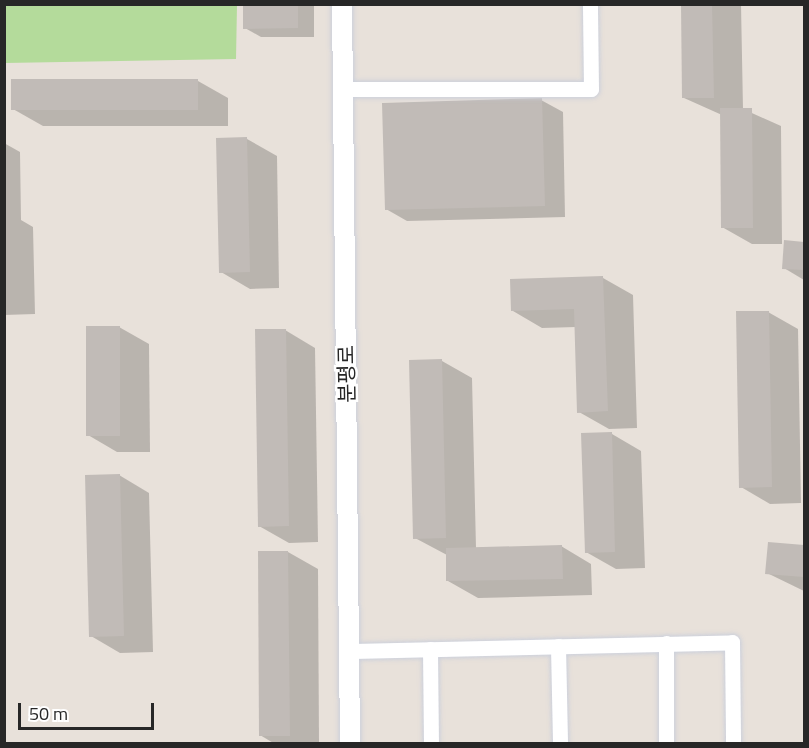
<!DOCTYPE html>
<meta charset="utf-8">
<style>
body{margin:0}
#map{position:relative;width:809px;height:748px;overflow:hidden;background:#e8e1da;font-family:"Titillium Web","Noto Sans KR",sans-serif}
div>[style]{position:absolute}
.green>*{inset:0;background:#b4db9b}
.shadow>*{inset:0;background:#0003}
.building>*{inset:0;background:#c1bbb7}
.roads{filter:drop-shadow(0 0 2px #ccd0db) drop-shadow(0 0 2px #ccd0db)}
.minor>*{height:15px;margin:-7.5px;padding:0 7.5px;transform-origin:7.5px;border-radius:7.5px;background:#fff}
.tertiary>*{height:20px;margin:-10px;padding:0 10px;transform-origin:10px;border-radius:10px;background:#fff}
span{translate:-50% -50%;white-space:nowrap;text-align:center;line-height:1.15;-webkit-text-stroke:5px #fff;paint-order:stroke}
.street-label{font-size:21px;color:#272727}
.frame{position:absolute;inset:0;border:6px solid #272727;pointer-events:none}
.scale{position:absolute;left:18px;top:703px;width:136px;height:27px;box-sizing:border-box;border:3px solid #272727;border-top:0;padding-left:8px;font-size:18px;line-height:21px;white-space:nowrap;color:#272727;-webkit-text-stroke:4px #fff;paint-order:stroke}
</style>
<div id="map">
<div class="green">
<i style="clip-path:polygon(4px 5px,237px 5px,236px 59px,5px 63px)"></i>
</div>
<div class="shadow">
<i style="clip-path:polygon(245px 4px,314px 4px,314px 37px,261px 37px,245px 28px)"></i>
<i style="clip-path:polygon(682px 4px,741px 4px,743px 109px,781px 126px,782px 244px,752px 244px,722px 227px,722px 115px,684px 98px)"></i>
<i style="clip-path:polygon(198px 81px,228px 98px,228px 126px,43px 126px,13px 109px)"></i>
<i style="clip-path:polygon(541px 100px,563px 112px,565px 217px,407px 221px,386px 209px)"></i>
<i style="clip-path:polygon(247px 139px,277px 156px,279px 288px,250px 289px,221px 272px)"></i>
<i style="clip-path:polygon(4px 143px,20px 152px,21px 220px,33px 227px,35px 314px,4px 315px)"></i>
<i style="clip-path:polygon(785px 242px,804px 243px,804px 280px,784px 268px)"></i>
<i style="clip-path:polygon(603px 278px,633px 295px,637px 428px,609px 429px,579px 412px,576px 327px,542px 328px,513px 311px,512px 281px)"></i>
<i style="clip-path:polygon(768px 312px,798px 329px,801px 503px,770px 504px,741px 487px)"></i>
<i style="clip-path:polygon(119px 327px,149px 344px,150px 452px,117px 452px,88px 435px)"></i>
<i style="clip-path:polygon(285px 330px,315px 348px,318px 542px,289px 543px,259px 526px)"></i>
<i style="clip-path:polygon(411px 361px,442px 361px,472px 378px,476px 548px,561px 546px,591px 564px,592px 595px,478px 598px,448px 581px,447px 555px,415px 538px)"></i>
<i style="clip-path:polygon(612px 434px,641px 451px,645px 568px,616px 569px,586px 552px)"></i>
<i style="clip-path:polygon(119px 475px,149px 493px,153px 652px,120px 653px,91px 636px)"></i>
<i style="clip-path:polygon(769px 543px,804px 546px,804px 591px,767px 573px)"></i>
<i style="clip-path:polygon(288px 552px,318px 569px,319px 744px,275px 744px,260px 735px)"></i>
</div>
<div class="building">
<i style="clip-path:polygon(243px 4px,298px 4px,298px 28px,243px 29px)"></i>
<i style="clip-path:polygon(681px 4px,712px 4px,714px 98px,682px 98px)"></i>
<i style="clip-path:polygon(11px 79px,198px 79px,198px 110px,11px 110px)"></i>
<i style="clip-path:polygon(542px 98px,545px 206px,385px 210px,382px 103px)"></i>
<i style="clip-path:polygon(720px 108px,752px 108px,753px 228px,721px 228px)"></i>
<i style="clip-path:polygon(247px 137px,250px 272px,219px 273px,216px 138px)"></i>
<i style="clip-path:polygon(784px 240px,804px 242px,804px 270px,782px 269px)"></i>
<i style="clip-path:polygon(603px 276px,608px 411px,577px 413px,574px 309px,511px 311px,510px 279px)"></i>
<i style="clip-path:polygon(736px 311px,769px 311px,772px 487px,739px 488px)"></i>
<i style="clip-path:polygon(86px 326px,120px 326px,120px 436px,86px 436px)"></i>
<i style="clip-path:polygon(255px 329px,286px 329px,289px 526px,258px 527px)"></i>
<i style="clip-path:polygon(442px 359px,446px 538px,413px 539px,409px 360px)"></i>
<i style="clip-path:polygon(612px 432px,615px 552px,585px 553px,581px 433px)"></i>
<i style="clip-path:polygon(120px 474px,124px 636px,89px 637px,85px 475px)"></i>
<i style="clip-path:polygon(768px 542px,804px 545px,804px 577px,765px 574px)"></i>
<i style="clip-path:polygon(562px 545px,563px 579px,446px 581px,446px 548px)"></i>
<i style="clip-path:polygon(258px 551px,288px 551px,290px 736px,259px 736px)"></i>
</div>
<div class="roads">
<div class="minor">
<i style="left:343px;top:89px;width:248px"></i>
<i style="left:591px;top:89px;width:85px;rotate:-90.7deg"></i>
<i style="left:666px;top:643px;width:101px;rotate:90deg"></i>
<i style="left:558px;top:646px;width:98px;rotate:88.8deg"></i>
<i style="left:430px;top:649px;width:95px;rotate:89.4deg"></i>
<i style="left:349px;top:651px;width:383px;rotate:-1.3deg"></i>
<i style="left:732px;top:642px;width:102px;rotate:89.4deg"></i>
</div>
<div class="tertiary">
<i style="left:342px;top:4px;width:740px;rotate:89.38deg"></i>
</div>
</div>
<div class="street-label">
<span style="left:346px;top:374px;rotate:-91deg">분평로</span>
</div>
<div class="frame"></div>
<div class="scale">50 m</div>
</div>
